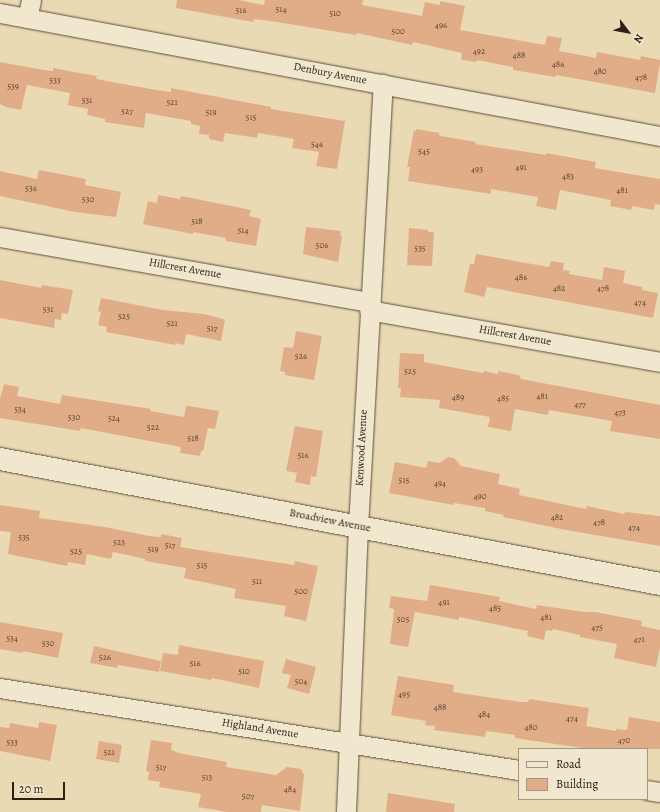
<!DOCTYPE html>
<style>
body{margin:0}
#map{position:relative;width:660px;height:812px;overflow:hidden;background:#e9dab4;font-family:Alegreya,serif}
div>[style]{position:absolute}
.building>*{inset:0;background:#e1ad89}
.roads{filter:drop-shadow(0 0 1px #5c4e3b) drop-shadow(0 0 1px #5c4e3b)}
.street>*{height:19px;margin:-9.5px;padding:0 9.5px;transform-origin:9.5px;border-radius:9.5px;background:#f1e7ce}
.secondary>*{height:22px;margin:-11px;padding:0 11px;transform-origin:11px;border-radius:11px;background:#f1e7ce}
span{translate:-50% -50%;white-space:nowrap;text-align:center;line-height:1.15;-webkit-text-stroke:3px #f1e7ce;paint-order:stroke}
.number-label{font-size:9px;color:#5a4330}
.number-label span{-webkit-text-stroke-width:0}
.street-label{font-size:11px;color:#2d2013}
.legend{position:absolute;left:518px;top:748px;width:130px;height:52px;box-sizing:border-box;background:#f1e7ce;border:1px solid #a39783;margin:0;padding:5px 7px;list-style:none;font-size:12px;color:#2d2013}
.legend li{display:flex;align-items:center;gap:8px;height:20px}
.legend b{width:20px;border:1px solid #a39783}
.north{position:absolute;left:608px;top:12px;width:40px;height:40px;-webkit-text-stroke:3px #f1e7ce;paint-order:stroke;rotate:122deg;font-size:11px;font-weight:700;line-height:16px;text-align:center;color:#2d2013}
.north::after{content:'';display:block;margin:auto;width:14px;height:18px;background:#2d2013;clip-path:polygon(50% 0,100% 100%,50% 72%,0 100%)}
.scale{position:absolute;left:12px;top:782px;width:53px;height:18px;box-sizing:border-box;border:2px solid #2d2013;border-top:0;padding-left:5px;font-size:12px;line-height:14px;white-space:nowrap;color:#2d2013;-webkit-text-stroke:3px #f1e7ce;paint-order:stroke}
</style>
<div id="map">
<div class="building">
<i style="clip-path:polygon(177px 0,239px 0,264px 5px,265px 0,363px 0,362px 5px,422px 16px,425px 2px,440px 5px,440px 1px,465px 6px,460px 30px,545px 45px,547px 36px,562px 38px,559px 51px,596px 58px,597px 52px,640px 60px,641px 56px,660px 60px,660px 64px,655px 93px,556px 75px,555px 77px,513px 70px,513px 67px,477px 60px,476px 62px,463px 60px,461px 59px,462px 53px,413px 42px,412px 45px,357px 33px,356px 35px,277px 22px,254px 19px,253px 22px,176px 8px)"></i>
<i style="clip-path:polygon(0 62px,44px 70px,53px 71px,53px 68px,74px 72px,97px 76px,96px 79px,156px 90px,171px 92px,171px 88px,271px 107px,271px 109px,345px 121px,337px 169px,316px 166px,319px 152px,292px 148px,294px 139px,258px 133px,257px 138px,225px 133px,223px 142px,209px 139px,209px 135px,199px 134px,200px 126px,191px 124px,191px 121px,146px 113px,144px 128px,105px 122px,105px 119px,87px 115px,88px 109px,68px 105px,70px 93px,27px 85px,21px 110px,6px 107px,0 104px)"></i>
<i style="clip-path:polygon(416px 129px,439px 133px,439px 135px,441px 136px,476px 142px,475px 144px,546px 155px,546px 153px,596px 162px,595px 168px,660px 179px,660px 205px,655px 204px,654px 210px,632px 206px,631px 210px,610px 206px,611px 200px,560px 190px,556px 210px,536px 206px,538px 197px,491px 189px,491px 194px,408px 181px,410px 167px,407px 167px,414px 130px,416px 131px)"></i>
<i style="clip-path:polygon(39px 170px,86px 179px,85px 185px,121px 192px,116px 217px,75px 212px,0 196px,0 171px,37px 179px)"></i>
<i style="clip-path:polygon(158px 195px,180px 199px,181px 196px,251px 210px,249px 216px,261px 219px,256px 246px,226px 241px,226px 238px,193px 232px,193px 234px,143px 224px,148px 201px,157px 203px)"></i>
<i style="clip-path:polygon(306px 227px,341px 231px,340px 236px,342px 236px,338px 262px,303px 254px)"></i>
<i style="clip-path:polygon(409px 228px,428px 230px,428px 232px,434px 232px,432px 266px,407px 265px)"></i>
<i style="clip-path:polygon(476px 254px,549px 267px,551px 261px,564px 263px,563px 270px,570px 271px,569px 274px,602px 280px,604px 267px,625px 271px,623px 283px,642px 287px,642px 290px,658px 293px,653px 318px,487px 287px,484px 297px,464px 292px,470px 264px,474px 264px)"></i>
<i style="clip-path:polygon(0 280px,41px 288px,42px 285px,73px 290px,68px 314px,62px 313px,61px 320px,55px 319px,54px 328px,0 318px)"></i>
<i style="clip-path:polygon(101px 298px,163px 310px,204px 314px,223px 319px,225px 320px,221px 341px,186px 334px,184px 345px,175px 343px,175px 345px,106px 332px,107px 327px,98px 325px,101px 312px,98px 311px)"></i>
<i style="clip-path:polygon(296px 331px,322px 336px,314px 380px,285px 375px,285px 372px,280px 371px,284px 347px,293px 348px)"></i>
<i style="clip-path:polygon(400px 353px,424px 354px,424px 362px,483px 373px,484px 371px,498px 374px,498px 371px,519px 375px,521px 379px,660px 405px,660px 439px,610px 431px,612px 421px,549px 410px,548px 415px,515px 409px,511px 431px,488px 427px,490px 417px,439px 408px,440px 400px,400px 397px,401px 388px,398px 388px)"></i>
<i style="clip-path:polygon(4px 384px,19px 387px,17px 396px,60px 404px,62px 395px,151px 409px,150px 411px,184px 417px,186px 406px,189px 406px,219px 411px,215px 429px,208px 428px,203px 451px,201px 451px,200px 456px,180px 453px,181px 447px,81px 428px,80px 431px,0 418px,0 399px)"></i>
<i style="clip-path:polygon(295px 426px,323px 431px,316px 477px,311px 476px,310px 485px,295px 482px,297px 473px,286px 471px)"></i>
<i style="clip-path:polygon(448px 457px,454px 458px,461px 466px,500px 474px,498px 484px,520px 489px,519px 495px,586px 509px,587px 506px,624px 514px,625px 512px,660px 516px,660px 546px,566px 530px,503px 517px,504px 515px,485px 511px,485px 508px,454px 503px,453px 505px,389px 493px,395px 462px,426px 468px,428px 461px,440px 463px)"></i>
<i style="clip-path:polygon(0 505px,40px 511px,39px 518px,105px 527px,149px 536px,161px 537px,161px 534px,182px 538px,180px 547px,294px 565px,295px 561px,318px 566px,306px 621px,284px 616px,286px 606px,234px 598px,236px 589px,184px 578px,186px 568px,145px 561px,145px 559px,113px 552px,111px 559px,87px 554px,85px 565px,68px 562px,67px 566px,8px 554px,11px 532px,0 531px)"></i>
<i style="clip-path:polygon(430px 585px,500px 597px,499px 601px,536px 609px,537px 605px,584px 612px,596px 612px,642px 621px,641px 626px,660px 630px,660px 648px,656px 667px,614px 658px,617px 644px,580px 637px,580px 635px,553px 629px,552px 631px,546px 630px,544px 640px,527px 636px,528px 631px,459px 617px,459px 620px,415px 612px,408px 647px,390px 644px,394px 609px,389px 608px,391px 596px,427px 601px)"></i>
<i style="clip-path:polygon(0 622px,63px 633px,58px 658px,23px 651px,22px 653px,0 649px)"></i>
<i style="clip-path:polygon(179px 645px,264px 661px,259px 688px,212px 678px,211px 680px,160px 671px,163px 653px,178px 655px)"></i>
<i style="clip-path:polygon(94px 646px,161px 661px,159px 672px,118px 665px,117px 668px,90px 663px)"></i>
<i style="clip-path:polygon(286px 659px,316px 667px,309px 694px,287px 688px,291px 675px,282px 673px)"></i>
<i style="clip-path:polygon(398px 676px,454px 685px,453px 692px,521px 702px,528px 702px,529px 699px,589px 708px,586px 726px,616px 731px,616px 729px,627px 730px,629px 717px,660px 722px,660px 749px,589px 749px,515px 738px,515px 735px,486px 731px,485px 737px,434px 730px,435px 726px,425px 725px,426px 721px,391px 715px)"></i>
<i style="clip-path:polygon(39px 722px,57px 725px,50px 761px,0 751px,0 727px,9px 728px,10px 723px,38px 728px)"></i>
<i style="clip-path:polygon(151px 740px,172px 743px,171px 750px,179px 753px,227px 762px,226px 767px,276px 775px,287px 767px,301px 769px,304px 775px,300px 811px,262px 805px,261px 812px,227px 812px,198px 807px,201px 794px,159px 787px,160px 782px,148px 780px,149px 772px,146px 771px)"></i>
<i style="clip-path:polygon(99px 741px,122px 745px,119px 763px,96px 759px)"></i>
<i style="clip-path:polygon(388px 793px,455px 804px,454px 812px,386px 812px)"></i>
</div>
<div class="roads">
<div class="street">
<i style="left:0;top:13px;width:671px;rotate:10.56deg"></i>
<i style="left:27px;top:18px;width:18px;rotate:-77deg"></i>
<i style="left:0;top:237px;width:376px;rotate:10deg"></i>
<i style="left:369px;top:310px;width:296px;rotate:10.1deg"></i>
<i style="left:0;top:688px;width:525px;rotate:8.98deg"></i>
<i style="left:647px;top:790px;width:13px;rotate:9deg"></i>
<i style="left:346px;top:812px;width:285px;rotate:-87.6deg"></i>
<i style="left:358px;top:527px;width:444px;rotate:-86.8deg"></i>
</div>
<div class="secondary">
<i style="left:0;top:459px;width:672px;rotate:10.72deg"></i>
</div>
</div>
<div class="number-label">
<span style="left:281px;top:9px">514</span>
<span style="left:241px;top:10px">516</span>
<span style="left:335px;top:13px">510</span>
<span style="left:441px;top:25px">496</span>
<span style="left:398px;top:31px">500</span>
<span style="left:479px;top:51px">492</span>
<span style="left:519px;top:55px">488</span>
<span style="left:558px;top:64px">486</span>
<span style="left:600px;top:71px">480</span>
<span style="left:641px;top:77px">478</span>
<span style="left:55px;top:80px">533</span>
<span style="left:13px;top:86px">539</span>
<span style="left:87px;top:100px">531</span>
<span style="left:172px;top:102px">521</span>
<span style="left:127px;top:111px">527</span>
<span style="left:211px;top:112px">519</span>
<span style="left:251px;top:117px">515</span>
<span style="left:317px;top:144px">546</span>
<span style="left:424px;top:151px">545</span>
<span style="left:521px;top:167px">491</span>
<span style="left:477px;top:169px">493</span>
<span style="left:568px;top:176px">483</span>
<span style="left:31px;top:188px">536</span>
<span style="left:622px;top:190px">481</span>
<span style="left:88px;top:199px">530</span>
<span style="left:197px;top:221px">518</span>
<span style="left:243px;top:230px">514</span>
<span style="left:322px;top:245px">506</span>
<span style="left:420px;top:248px">535</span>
<span style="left:521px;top:277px">486</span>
<span style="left:559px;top:288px">482</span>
<span style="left:603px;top:288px">478</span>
<span style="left:640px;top:302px">474</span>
<span style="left:48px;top:309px">531</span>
<span style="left:124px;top:316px">525</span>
<span style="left:172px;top:323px">521</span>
<span style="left:212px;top:328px">517</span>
<span style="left:301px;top:356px">526</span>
<span style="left:410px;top:371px">525</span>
<span style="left:542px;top:396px">481</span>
<span style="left:458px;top:397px">489</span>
<span style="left:503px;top:398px">485</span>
<span style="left:580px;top:404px">477</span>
<span style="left:20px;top:409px">534</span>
<span style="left:620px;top:412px">473</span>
<span style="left:74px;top:417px">530</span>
<span style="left:114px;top:418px">524</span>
<span style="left:153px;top:427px">522</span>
<span style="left:193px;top:438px">518</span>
<span style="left:303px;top:455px">516</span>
<span style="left:404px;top:480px">515</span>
<span style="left:440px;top:483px">494</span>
<span style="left:480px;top:496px">490</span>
<span style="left:557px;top:517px">482</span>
<span style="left:599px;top:522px">478</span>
<span style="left:634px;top:527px">474</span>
<span style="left:24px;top:537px">535</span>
<span style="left:119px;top:542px">523</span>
<span style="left:170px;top:545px">517</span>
<span style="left:153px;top:549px">519</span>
<span style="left:76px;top:551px">525</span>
<span style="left:202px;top:565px">515</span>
<span style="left:257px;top:581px">511</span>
<span style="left:301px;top:591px">500</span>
<span style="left:444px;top:602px">491</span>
<span style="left:495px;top:608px">485</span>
<span style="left:546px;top:617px">481</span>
<span style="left:403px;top:619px">505</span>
<span style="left:597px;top:627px">475</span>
<span style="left:12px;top:638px">534</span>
<span style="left:639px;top:639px">471</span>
<span style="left:48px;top:643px">530</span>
<span style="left:105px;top:657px">526</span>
<span style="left:195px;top:663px">516</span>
<span style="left:244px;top:671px">510</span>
<span style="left:301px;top:681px">504</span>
<span style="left:404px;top:694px">495</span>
<span style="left:440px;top:707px">488</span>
<span style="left:484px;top:714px">484</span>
<span style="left:572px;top:718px">474</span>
<span style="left:531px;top:727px">480</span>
<span style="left:624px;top:740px">470</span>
<span style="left:12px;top:742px">533</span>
<span style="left:109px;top:752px">521</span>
<span style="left:161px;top:767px">517</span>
<span style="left:207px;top:777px">513</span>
<span style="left:290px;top:789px">484</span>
<span style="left:248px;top:796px">507</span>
</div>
<div class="street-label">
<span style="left:330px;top:74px;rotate:11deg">Denbury Avenue</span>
<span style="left:185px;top:269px;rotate:10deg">Hillcrest Avenue</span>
<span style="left:515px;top:336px;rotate:10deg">Hillcrest Avenue</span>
<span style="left:362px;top:448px;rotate:-87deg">Kenwood Avenue</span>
<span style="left:330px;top:521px;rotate:11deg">Broadview Avenue</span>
<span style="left:260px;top:729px;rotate:9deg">Highland Avenue</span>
</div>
<ul class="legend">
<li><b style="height:5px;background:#f1e7ce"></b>Road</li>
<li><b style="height:11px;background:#e1ad89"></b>Building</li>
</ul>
<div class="north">N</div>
<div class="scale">20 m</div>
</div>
